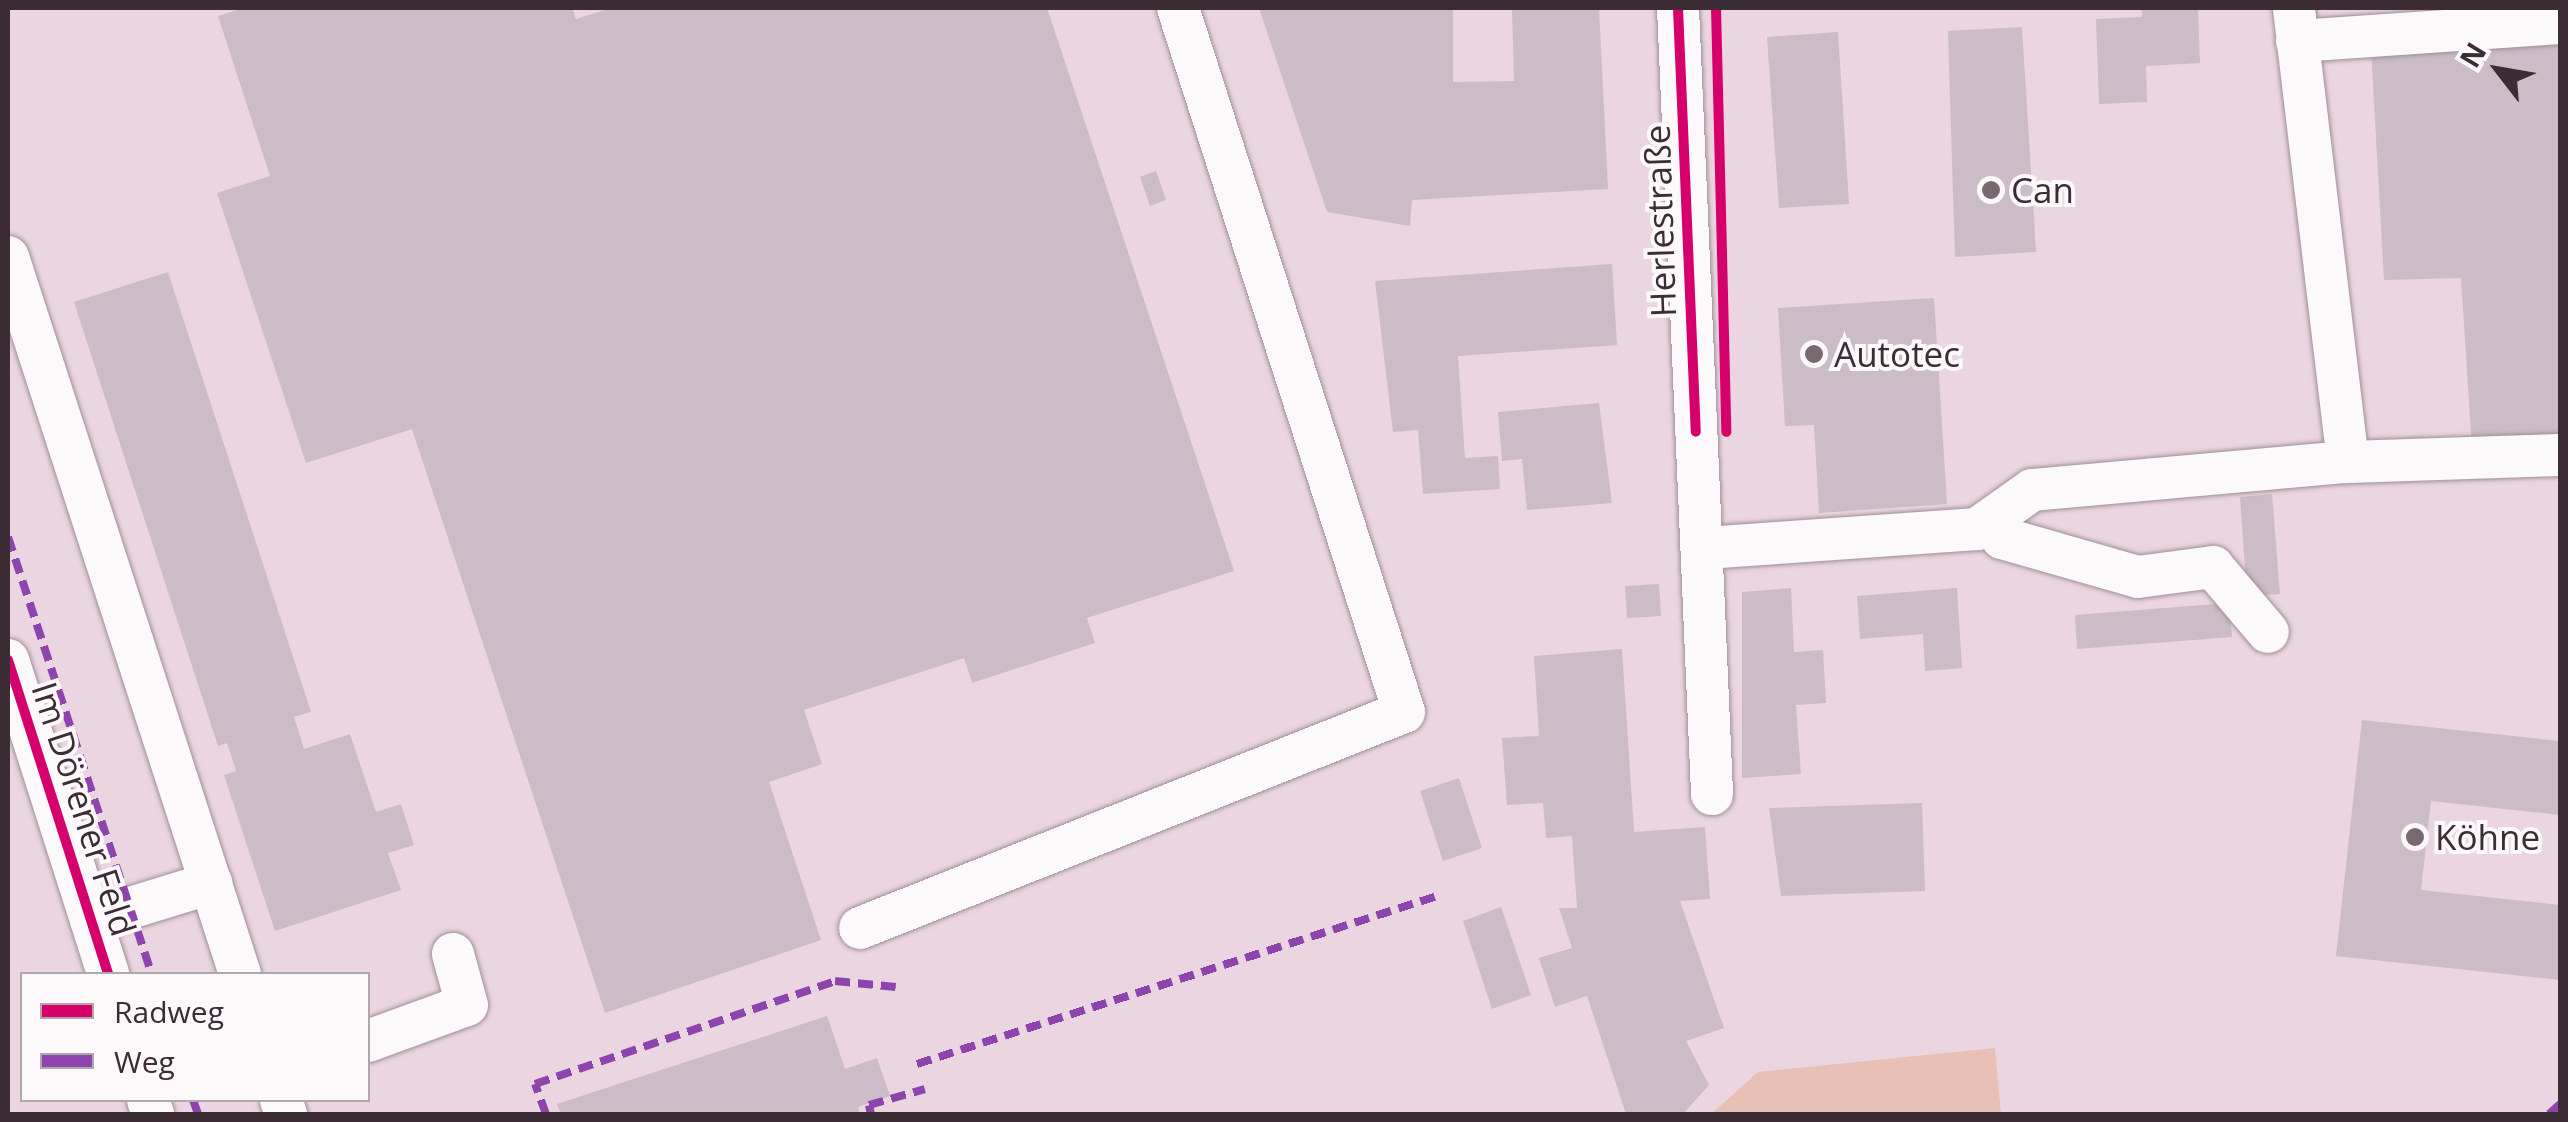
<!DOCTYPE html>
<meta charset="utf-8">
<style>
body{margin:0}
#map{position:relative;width:2568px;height:1122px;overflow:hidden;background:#ead5e0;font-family:"Open Sans",sans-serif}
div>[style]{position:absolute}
.green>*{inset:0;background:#e9c0b6}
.building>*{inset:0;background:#cbbcc7}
.roads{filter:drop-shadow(0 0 2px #9f8f97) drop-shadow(0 0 2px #9f8f97)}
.minor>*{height:42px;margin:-21px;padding:0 21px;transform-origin:21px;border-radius:21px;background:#fcf9fa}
.quiet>*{height:8px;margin-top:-4px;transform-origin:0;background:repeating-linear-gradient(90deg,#8e44ad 0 15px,transparent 0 23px)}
.cycleway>*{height:10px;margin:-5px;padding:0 5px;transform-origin:5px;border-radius:5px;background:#d6006c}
.dots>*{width:28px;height:28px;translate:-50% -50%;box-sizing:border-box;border:5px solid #fdf8fa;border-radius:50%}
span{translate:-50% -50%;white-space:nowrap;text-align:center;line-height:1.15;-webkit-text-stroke:8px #fdf8fa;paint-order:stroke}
.poi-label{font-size:35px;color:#3c2d34}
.left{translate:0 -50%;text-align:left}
.street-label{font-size:35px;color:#3c2d34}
.frame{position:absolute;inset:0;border:10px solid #3c2d34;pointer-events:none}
.legend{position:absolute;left:20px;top:972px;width:350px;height:130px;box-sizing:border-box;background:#fdf8fa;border:2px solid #b0a7ab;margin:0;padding:12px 18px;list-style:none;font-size:30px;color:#3c2d34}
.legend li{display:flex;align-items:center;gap:20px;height:50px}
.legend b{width:50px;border:2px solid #b0a7ab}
.north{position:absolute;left:2448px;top:20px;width:100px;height:100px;-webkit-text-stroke:8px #fdf8fa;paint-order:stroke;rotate:301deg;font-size:28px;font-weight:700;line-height:40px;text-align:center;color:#3c2d34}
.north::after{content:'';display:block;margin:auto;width:35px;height:45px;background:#3c2d34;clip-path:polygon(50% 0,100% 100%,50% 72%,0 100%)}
</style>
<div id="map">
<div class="green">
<i style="clip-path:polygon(1995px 1048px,2001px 1114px,1711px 1114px,1758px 1072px)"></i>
</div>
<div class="building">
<i style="clip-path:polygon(244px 8px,572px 8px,576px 19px,611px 8px,1047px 8px,1234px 571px,1087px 618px,1095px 643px,972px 683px,964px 658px,804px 710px,822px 764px,769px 782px,821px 940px,605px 1013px,412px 429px,306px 463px,217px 193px,270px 176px,218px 16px)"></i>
<i style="clip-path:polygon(1259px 8px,1453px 8px,1453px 82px,1514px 81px,1512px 8px,1599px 8px,1608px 189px,1412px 200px,1410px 226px,1327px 212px)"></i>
<i style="clip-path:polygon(2142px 8px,2198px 8px,2200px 63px,2146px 66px,2147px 102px,2099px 104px,2096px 19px,2142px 17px)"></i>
<i style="clip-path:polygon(2022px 27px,2036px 252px,1955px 257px,1948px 31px)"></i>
<i style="clip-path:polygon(1838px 32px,1849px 204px,1779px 208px,1767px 37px)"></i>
<i style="clip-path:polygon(2560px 38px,2560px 442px,2472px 448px,2461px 278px,2384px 280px,2371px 48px)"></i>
<i style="clip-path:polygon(1156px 171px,1166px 200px,1150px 206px,1140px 177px)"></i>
<i style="clip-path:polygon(1612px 264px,1617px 345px,1458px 356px,1465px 458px,1498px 456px,1500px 489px,1423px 494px,1418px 430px,1393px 432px,1375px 281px)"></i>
<i style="clip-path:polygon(168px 272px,311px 712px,294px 717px,304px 749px,350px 734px,376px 812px,401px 804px,414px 845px,388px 853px,401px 890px,275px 931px,224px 775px,236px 771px,227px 743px,218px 746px,74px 302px)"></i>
<i style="clip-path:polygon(1934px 298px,1947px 504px,1819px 513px,1814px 425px,1785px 426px,1778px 308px)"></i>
<i style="clip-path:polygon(1599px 403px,1612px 503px,1527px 510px,1522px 459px,1502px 461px,1498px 412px)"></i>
<i style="clip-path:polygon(2272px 494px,2280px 594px,2247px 596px,2240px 497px)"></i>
<i style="clip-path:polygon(1659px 584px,1661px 616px,1627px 618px,1625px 586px)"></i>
<i style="clip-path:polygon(1791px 588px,1794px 652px,1823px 650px,1826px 703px,1796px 705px,1801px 774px,1742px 778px,1742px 592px)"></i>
<i style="clip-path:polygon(1957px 588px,1962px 668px,1925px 671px,1923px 634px,1860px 639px,1857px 596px)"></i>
<i style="clip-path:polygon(2229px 603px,2232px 637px,2077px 649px,2075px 615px)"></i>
<i style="clip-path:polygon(1622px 649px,1634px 832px,1705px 827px,1710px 899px,1680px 901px,1724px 1028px,1686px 1041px,1709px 1085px,1683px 1114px,1626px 1114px,1587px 996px,1555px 1007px,1539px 958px,1572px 948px,1559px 908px,1577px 908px,1572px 836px,1546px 838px,1543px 803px,1507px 805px,1502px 738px,1539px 736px,1534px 656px)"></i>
<i style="clip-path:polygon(2362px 720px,2560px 741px,2560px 815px,2431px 801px,2421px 890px,2560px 905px,2560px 980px,2336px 956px)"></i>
<i style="clip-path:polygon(1459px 778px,1482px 848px,1443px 861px,1420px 791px)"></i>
<i style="clip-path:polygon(1922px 803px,1925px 891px,1781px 896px,1769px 808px)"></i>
<i style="clip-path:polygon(1501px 907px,1531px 995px,1492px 1009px,1463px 921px)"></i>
<i style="clip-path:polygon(827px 1016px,845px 1069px,877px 1058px,890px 1096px,858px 1107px,860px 1114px,561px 1114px,557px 1104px)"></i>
</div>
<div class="roads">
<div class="minor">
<i style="left:1678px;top:8px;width:787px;rotate:87.52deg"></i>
<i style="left:2297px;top:41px;width:264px;rotate:-3.9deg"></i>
<i style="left:8px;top:257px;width:754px;rotate:72.07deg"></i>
<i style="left:2348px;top:462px;width:212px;rotate:-1.9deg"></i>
<i style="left:1990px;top:520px;width:22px;rotate:56deg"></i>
<i style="left:2002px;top:538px;width:141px;rotate:16deg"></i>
<i style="left:2138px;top:577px;width:76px;rotate:-7.6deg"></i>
<i style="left:2213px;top:567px;width:85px;rotate:49.8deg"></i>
<i style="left:1705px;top:548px;width:273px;rotate:-4deg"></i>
<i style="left:1977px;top:529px;width:67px;rotate:-35.3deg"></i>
<i style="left:2032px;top:490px;width:317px;rotate:-5.1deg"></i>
<i style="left:2348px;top:462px;width:457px;rotate:-96.8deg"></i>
<i style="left:8px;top:660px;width:330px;rotate:72.3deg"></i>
<i style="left:91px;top:920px;width:126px;rotate:-17.1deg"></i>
<i style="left:860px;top:928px;width:585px;rotate:-21.66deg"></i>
<i style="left:1404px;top:712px;width:739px;rotate:-107.8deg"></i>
<i style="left:368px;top:1041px;width:105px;rotate:-20deg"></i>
<i style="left:467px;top:1005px;width:53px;rotate:-105.4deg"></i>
<i style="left:148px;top:1100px;width:15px;rotate:70deg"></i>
<i style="left:281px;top:1100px;width:15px;rotate:70deg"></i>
</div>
</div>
<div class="quiet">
<i style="left:8px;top:537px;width:460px;rotate:71.8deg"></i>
<i style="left:917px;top:1064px;width:546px;rotate:-17.9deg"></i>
<i style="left:193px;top:1100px;width:15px;rotate:70deg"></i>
<i style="left:546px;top:1114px;width:32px;rotate:-110deg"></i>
<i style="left:535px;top:1084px;width:317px;rotate:-18.9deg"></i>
<i style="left:835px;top:981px;width:61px;rotate:5.6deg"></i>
<i style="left:871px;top:1114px;width:9px;rotate:-103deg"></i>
<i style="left:869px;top:1105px;width:58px;rotate:-15.9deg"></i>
<i style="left:2549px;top:1114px;width:15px;rotate:-42deg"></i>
</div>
<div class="cycleway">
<i style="left:1678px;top:8px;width:424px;rotate:87.6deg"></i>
<i style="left:1716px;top:8px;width:424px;rotate:88.6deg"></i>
<i style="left:8px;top:660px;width:330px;rotate:72.3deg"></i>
</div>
<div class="dots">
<i style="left:1991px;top:190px;background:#796870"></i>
<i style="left:1814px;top:354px;background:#796870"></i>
<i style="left:2415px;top:837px;background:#796870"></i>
</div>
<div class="poi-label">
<span class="left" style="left:2011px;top:190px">Can</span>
<span class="left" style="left:1834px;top:354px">Autotec</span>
<span class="left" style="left:2435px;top:837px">Köhne</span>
</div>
<div class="street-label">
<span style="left:1660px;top:221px;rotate:-92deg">Herlestraße</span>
<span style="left:84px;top:809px;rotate:72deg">Im Dörener Feld</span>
</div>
<div class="frame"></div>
<ul class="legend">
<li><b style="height:12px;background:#d6006c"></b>Radweg</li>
<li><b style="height:12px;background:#8e44ad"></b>Weg</li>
</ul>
<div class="north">N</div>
</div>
